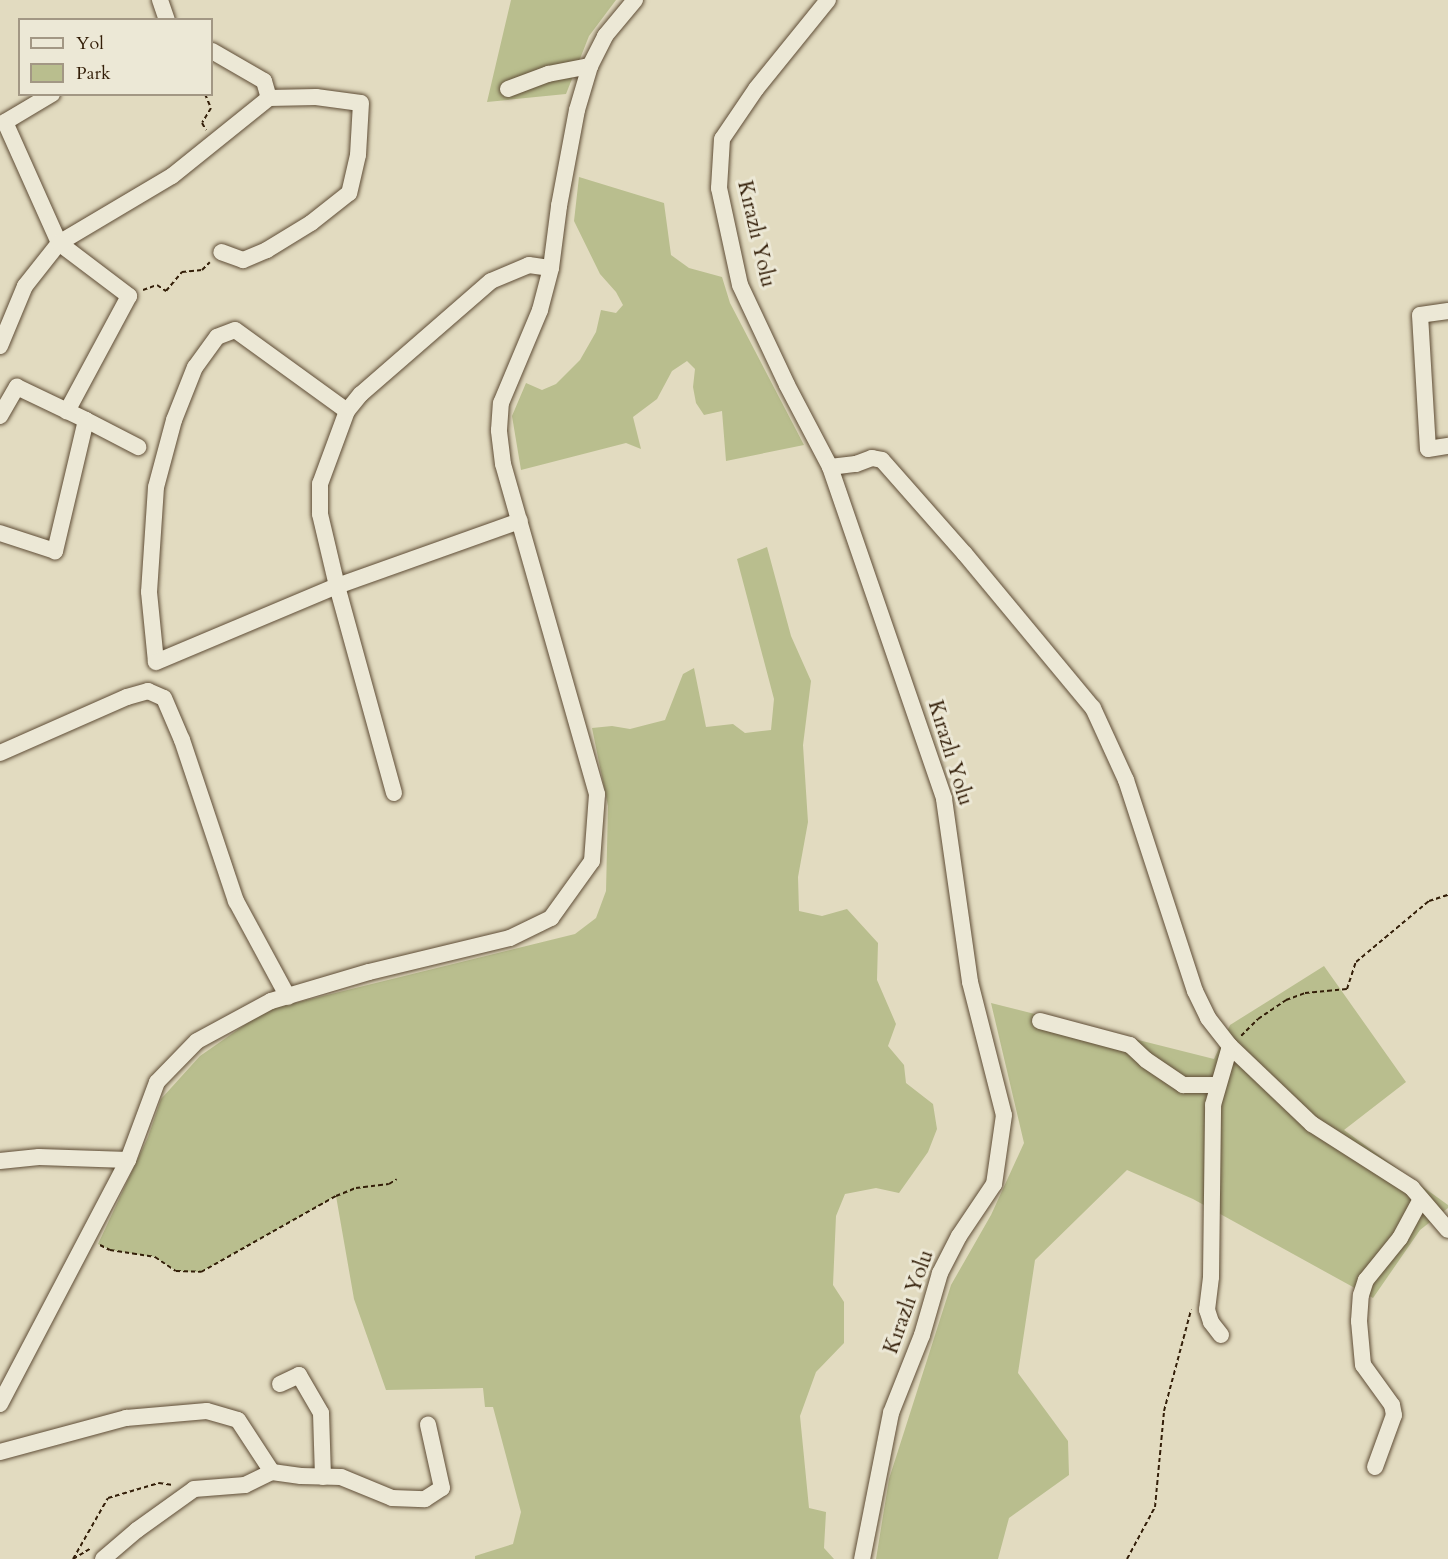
<!DOCTYPE html>
<meta charset="utf-8">
<style>
body{margin:0}
#map{position:relative;width:1448px;height:1559px;overflow:hidden;background:#e2dbc0;font-family:Cardo,serif}
div>[style]{position:absolute}
.green>*{inset:0;background:#b9be8e}
.path>*{height:2px;margin-top:-1px;transform-origin:0;background:repeating-linear-gradient(90deg,#331e08 0 4.5px,transparent 0 7.5px)}
.roads{filter:drop-shadow(0 0 2px #5f4d36) drop-shadow(0 0 2px #5f4d36)}
.minor>*{height:16px;margin:-8px;padding:0 8px;transform-origin:8px;border-radius:8px;background:#ece8d6}
span{translate:-50% -50%;white-space:nowrap;text-align:center;line-height:1.15;-webkit-text-stroke:6px #ece8d6;paint-order:stroke}
.street-label{font-size:21px;color:#331e08}
.legend{position:absolute;left:18px;top:18px;width:195px;height:78px;box-sizing:border-box;background:#ece8d6;border:2px solid #a29784;margin:0;padding:8px 10px;list-style:none;font-size:18px;color:#331e08}
.legend li{display:flex;align-items:center;gap:12px;height:30px}
.legend b{width:30px;border:2px solid #a29784}
</style>
<div id="map">
<div class="green">
<i style="clip-path:polygon(511px 0,616px 0,589px 36px,566px 94px,487px 102px)"></i>
<i style="clip-path:polygon(579px 177px,664px 203px,671px 255px,689px 268px,722px 277px,730px 303px,804px 445px,726px 461px,722px 411px,704px 415px,696px 403px,693px 387px,695px 369px,687px 361px,672px 371px,657px 399px,633px 417px,641px 449px,626px 443px,521px 470px,512px 416px,526px 383px,542px 390px,556px 384px,580px 360px,596px 332px,601px 310px,616px 313px,623px 305px,616px 292px,600px 274px,574px 221px)"></i>
<i style="clip-path:polygon(767px 547px,791px 636px,811px 681px,803px 745px,808px 822px,798px 877px,799px 911px,822px 916px,847px 909px,878px 943px,877px 980px,896px 1024px,888px 1046px,904px 1065px,906px 1083px,933px 1104px,937px 1129px,928px 1152px,899px 1193px,876px 1188px,845px 1194px,836px 1216px,833px 1285px,844px 1302px,844px 1343px,816px 1372px,800px 1416px,809px 1508px,826px 1512px,824px 1548px,834px 1559px,475px 1559px,475px 1556px,513px 1544px,521px 1512px,493px 1407px,485px 1407px,483px 1388px,386px 1390px,354px 1299px,336px 1196px,201px 1272px,176px 1271px,155px 1257px,110px 1250px,98px 1244px,148px 1137px,161px 1099px,200px 1056px,266px 1010px,575px 934px,596px 918px,606px 891px,608px 806px,592px 728px,612px 726px,630px 729px,665px 720px,683px 674px,694px 668px,706px 727px,733px 724px,745px 733px,771px 730px,774px 699px,737px 559px)"></i>
<i style="clip-path:polygon(1324px 966px,1406px 1082px,1344px 1130px,1448px 1205px,1448px 1208px,1420px 1230px,1373px 1298px,1193px 1199px,1127px 1170px,1035px 1260px,1018px 1373px,1068px 1441px,1069px 1475px,1009px 1518px,998px 1559px,876px 1559px,889px 1479px,951px 1285px,991px 1215px,1024px 1143px,991px 1003px,1214px 1059px,1230px 1025px)"></i>
</div>
<div class="path">
<i style="left:205px;top:94px;width:15px;rotate:67deg"></i>
<i style="left:211px;top:108px;width:17px;rotate:121deg"></i>
<i style="left:202px;top:123px;width:8px;rotate:60deg"></i>
<i style="left:143px;top:290px;width:15px;rotate:-20deg"></i>
<i style="left:157px;top:285px;width:11px;rotate:34deg"></i>
<i style="left:166px;top:291px;width:25px;rotate:-50deg"></i>
<i style="left:182px;top:272px;width:20px;rotate:-6deg"></i>
<i style="left:202px;top:270px;width:11px;rotate:-45deg"></i>
<i style="left:1241px;top:1036px;width:24px;rotate:-45deg"></i>
<i style="left:1258px;top:1019px;width:34px;rotate:-34deg"></i>
<i style="left:1286px;top:1000px;width:20px;rotate:-20deg"></i>
<i style="left:1305px;top:993px;width:42px;rotate:-5.4deg"></i>
<i style="left:1347px;top:989px;width:28px;rotate:-72deg"></i>
<i style="left:1356px;top:962px;width:95px;rotate:-39.9deg"></i>
<i style="left:1429px;top:901px;width:20px;rotate:-18deg"></i>
<i style="left:100px;top:1245px;width:11px;rotate:27deg"></i>
<i style="left:110px;top:1250px;width:46px;rotate:8.8deg"></i>
<i style="left:155px;top:1257px;width:25px;rotate:34deg"></i>
<i style="left:176px;top:1271px;width:25px;rotate:2deg"></i>
<i style="left:201px;top:1272px;width:155px;rotate:-29.4deg"></i>
<i style="left:336px;top:1196px;width:22px;rotate:-22deg"></i>
<i style="left:356px;top:1188px;width:33px;rotate:-7deg"></i>
<i style="left:389px;top:1184px;width:9px;rotate:-32deg"></i>
<i style="left:73px;top:1559px;width:21px;rotate:-31deg"></i>
<i style="left:73px;top:1559px;width:70px;rotate:-60.2deg"></i>
<i style="left:108px;top:1498px;width:53px;rotate:-16.4deg"></i>
<i style="left:159px;top:1483px;width:14px;rotate:8deg"></i>
<i style="left:1127px;top:1559px;width:59px;rotate:-61.7deg"></i>
<i style="left:1155px;top:1507px;width:96px;rotate:-84.6deg"></i>
<i style="left:1164px;top:1411px;width:105px;rotate:-75deg"></i>
</div>
<div class="roads">
<div class="minor">
<i style="left:160px;top:0;width:21px;rotate:71deg"></i>
<i style="left:828px;top:0;width:114px;rotate:129deg"></i>
<i style="left:756px;top:89px;width:60px;rotate:124.2deg"></i>
<i style="left:722px;top:139px;width:49px;rotate:93.5deg"></i>
<i style="left:719px;top:188px;width:99px;rotate:77.8deg"></i>
<i style="left:740px;top:285px;width:110px;rotate:64.8deg"></i>
<i style="left:787px;top:385px;width:93px;rotate:62.3deg"></i>
<i style="left:830px;top:467px;width:351px;rotate:71deg"></i>
<i style="left:944px;top:799px;width:185px;rotate:81.9deg"></i>
<i style="left:970px;top:982px;width:137px;rotate:75.7deg"></i>
<i style="left:1004px;top:1115px;width:70px;rotate:98.2deg"></i>
<i style="left:994px;top:1184px;width:63px;rotate:123.9deg"></i>
<i style="left:959px;top:1236px;width:42px;rotate:117.2deg"></i>
<i style="left:940px;top:1273px;width:65px;rotate:106.2deg"></i>
<i style="left:922px;top:1335px;width:84px;rotate:111.7deg"></i>
<i style="left:891px;top:1413px;width:149px;rotate:101.2deg"></i>
<i style="left:212px;top:51px;width:60px;rotate:30deg"></i>
<i style="left:264px;top:81px;width:18px;rotate:74deg"></i>
<i style="left:508px;top:89px;width:43px;rotate:-20.6deg"></i>
<i style="left:548px;top:74px;width:43px;rotate:-10.8deg"></i>
<i style="left:52px;top:94px;width:55px;rotate:149.2deg"></i>
<i style="left:5px;top:122px;width:133px;rotate:65.9deg"></i>
<i style="left:59px;top:243px;width:88px;rotate:37.1deg"></i>
<i style="left:129px;top:296px;width:131px;rotate:118.3deg"></i>
<i style="left:1448px;top:311px;width:28px;rotate:172deg"></i>
<i style="left:1420px;top:315px;width:134px;rotate:86.6deg"></i>
<i style="left:1428px;top:449px;width:20px;rotate:-9deg"></i>
<i style="left:0;top:346px;width:65px;rotate:-67.4deg"></i>
<i style="left:25px;top:286px;width:55px;rotate:-51.7deg"></i>
<i style="left:59px;top:243px;width:131px;rotate:-30.7deg"></i>
<i style="left:172px;top:176px;width:124px;rotate:-38.8deg"></i>
<i style="left:269px;top:98px;width:47px;rotate:-1.2deg"></i>
<i style="left:316px;top:97px;width:45px;rotate:7.6deg"></i>
<i style="left:361px;top:103px;width:52px;rotate:93.3deg"></i>
<i style="left:358px;top:155px;width:39px;rotate:103deg"></i>
<i style="left:349px;top:193px;width:48px;rotate:141.7deg"></i>
<i style="left:311px;top:223px;width:52px;rotate:148.5deg"></i>
<i style="left:267px;top:250px;width:26px;rotate:157deg"></i>
<i style="left:243px;top:260px;width:23px;rotate:-160deg"></i>
<i style="left:347px;top:411px;width:138px;rotate:-144.1deg"></i>
<i style="left:235px;top:330px;width:19px;rotate:159deg"></i>
<i style="left:217px;top:337px;width:37px;rotate:126deg"></i>
<i style="left:195px;top:367px;width:57px;rotate:111.6deg"></i>
<i style="left:174px;top:420px;width:69px;rotate:105deg"></i>
<i style="left:156px;top:487px;width:105px;rotate:93.8deg"></i>
<i style="left:149px;top:592px;width:70px;rotate:84.3deg"></i>
<i style="left:156px;top:662px;width:196px;rotate:-22.8deg"></i>
<i style="left:337px;top:586px;width:194px;rotate:-19.6deg"></i>
<i style="left:0;top:416px;width:34px;rotate:-60deg"></i>
<i style="left:17px;top:387px;width:76px;rotate:25.6deg"></i>
<i style="left:86px;top:420px;width:135px;rotate:103.3deg"></i>
<i style="left:55px;top:551px;width:58px;rotate:-161.9deg"></i>
<i style="left:86px;top:420px;width:59px;rotate:27.4deg"></i>
<i style="left:830px;top:467px;width:26px;rotate:-7deg"></i>
<i style="left:856px;top:464px;width:17px;rotate:-21deg"></i>
<i style="left:872px;top:458px;width:10px;rotate:11deg"></i>
<i style="left:882px;top:460px;width:125px;rotate:48.6deg"></i>
<i style="left:965px;top:554px;width:200px;rotate:50.3deg"></i>
<i style="left:1093px;top:708px;width:79px;rotate:65.4deg"></i>
<i style="left:1126px;top:780px;width:222px;rotate:71.9deg"></i>
<i style="left:1195px;top:991px;width:30px;rotate:64deg"></i>
<i style="left:1208px;top:1018px;width:36px;rotate:52deg"></i>
<i style="left:1230px;top:1046px;width:113px;rotate:43.6deg"></i>
<i style="left:1312px;top:1124px;width:119px;rotate:32.6deg"></i>
<i style="left:1412px;top:1188px;width:55px;rotate:49.4deg"></i>
<i style="left:0;top:753px;width:139px;rotate:-23.8deg"></i>
<i style="left:127px;top:697px;width:22px;rotate:-16deg"></i>
<i style="left:148px;top:691px;width:17px;rotate:24deg"></i>
<i style="left:164px;top:698px;width:46px;rotate:66.8deg"></i>
<i style="left:182px;top:740px;width:170px;rotate:71.5deg"></i>
<i style="left:236px;top:901px;width:109px;rotate:61.6deg"></i>
<i style="left:394px;top:793px;width:215px;rotate:-105.4deg"></i>
<i style="left:337px;top:586px;width:74px;rotate:-103.3deg"></i>
<i style="left:320px;top:514px;width:30px;rotate:-90deg"></i>
<i style="left:320px;top:484px;width:78px;rotate:-69.7deg"></i>
<i style="left:347px;top:411px;width:22px;rotate:-51deg"></i>
<i style="left:361px;top:394px;width:172px;rotate:-41deg"></i>
<i style="left:491px;top:281px;width:41px;rotate:-22.8deg"></i>
<i style="left:529px;top:265px;width:22px;rotate:8deg"></i>
<i style="left:1040px;top:1021px;width:93px;rotate:14.9deg"></i>
<i style="left:1130px;top:1045px;width:22px;rotate:43deg"></i>
<i style="left:1146px;top:1060px;width:45px;rotate:34deg"></i>
<i style="left:1183px;top:1085px;width:34px"></i>
<i style="left:0;top:1161px;width:39px;rotate:-6deg"></i>
<i style="left:39px;top:1157px;width:89px;rotate:1.9deg"></i>
<i style="left:1221px;top:1335px;width:16px;rotate:-128deg"></i>
<i style="left:1211px;top:1322px;width:13px;rotate:-108deg"></i>
<i style="left:1207px;top:1310px;width:33px;rotate:-83deg"></i>
<i style="left:1211px;top:1277px;width:172px;rotate:-89.3deg"></i>
<i style="left:1213px;top:1105px;width:61px;rotate:-73.9deg"></i>
<i style="left:280px;top:1384px;width:21px;rotate:-25deg"></i>
<i style="left:299px;top:1375px;width:44px;rotate:59.9deg"></i>
<i style="left:321px;top:1413px;width:64px;rotate:88.2deg"></i>
<i style="left:0;top:1404px;width:276px;rotate:-62.3deg"></i>
<i style="left:128px;top:1160px;width:83px;rotate:-69.6deg"></i>
<i style="left:157px;top:1082px;width:57px;rotate:-45.7deg"></i>
<i style="left:197px;top:1041px;width:84px;rotate:-28.4deg"></i>
<i style="left:271px;top:1001px;width:102px;rotate:-16.5deg"></i>
<i style="left:369px;top:972px;width:145px;rotate:-13.6deg"></i>
<i style="left:510px;top:938px;width:46px;rotate:-26deg"></i>
<i style="left:551px;top:918px;width:70px;rotate:-54.3deg"></i>
<i style="left:592px;top:861px;width:67px;rotate:-85.7deg"></i>
<i style="left:597px;top:794px;width:343px;rotate:-105.9deg"></i>
<i style="left:503px;top:464px;width:34px;rotate:-97deg"></i>
<i style="left:499px;top:430px;width:27px;rotate:-86deg"></i>
<i style="left:501px;top:403px;width:101px;rotate:-67.2deg"></i>
<i style="left:540px;top:310px;width:43px;rotate:-75.3deg"></i>
<i style="left:551px;top:268px;width:63px;rotate:-82.6deg"></i>
<i style="left:559px;top:206px;width:98px;rotate:-79.4deg"></i>
<i style="left:577px;top:110px;width:46px;rotate:-73.5deg"></i>
<i style="left:590px;top:66px;width:34px;rotate:-63deg"></i>
<i style="left:605px;top:36px;width:47px;rotate:-50.2deg"></i>
<i style="left:0;top:1452px;width:131px;rotate:-15.1deg"></i>
<i style="left:126px;top:1418px;width:81px;rotate:-4.9deg"></i>
<i style="left:207px;top:1411px;width:32px;rotate:16deg"></i>
<i style="left:238px;top:1420px;width:62px;rotate:56.8deg"></i>
<i style="left:272px;top:1472px;width:29px;rotate:8deg"></i>
<i style="left:301px;top:1476px;width:40px;rotate:1.4deg"></i>
<i style="left:341px;top:1477px;width:55px;rotate:22.4deg"></i>
<i style="left:392px;top:1498px;width:33px;rotate:2deg"></i>
<i style="left:425px;top:1499px;width:20px;rotate:-33deg"></i>
<i style="left:442px;top:1488px;width:65px;rotate:-102.5deg"></i>
<i style="left:1375px;top:1467px;width:55px;rotate:-69.9deg"></i>
<i style="left:1394px;top:1415px;width:10px;rotate:-101deg"></i>
<i style="left:1392px;top:1405px;width:49px;rotate:-125.9deg"></i>
<i style="left:1363px;top:1365px;width:44px;rotate:-95.2deg"></i>
<i style="left:1359px;top:1321px;width:26px;rotate:-86deg"></i>
<i style="left:1361px;top:1295px;width:16px;rotate:-72deg"></i>
<i style="left:1366px;top:1280px;width:54px;rotate:-51deg"></i>
<i style="left:1400px;top:1238px;width:44px;rotate:-61.7deg"></i>
<i style="left:103px;top:1559px;width:45px;rotate:-40.5deg"></i>
<i style="left:137px;top:1530px;width:70px;rotate:-35.7deg"></i>
<i style="left:194px;top:1489px;width:51px;rotate:-4.5deg"></i>
<i style="left:245px;top:1485px;width:30px;rotate:-26deg"></i>
</div>
</div>
<div class="street-label">
<span style="left:756px;top:234px;rotate:77deg">Kırazlı Yolu</span>
<span style="left:950px;top:753px;rotate:73deg">Kırazlı Yolu</span>
<span style="left:909px;top:1302px;rotate:-70deg">Kırazlı Yolu</span>
</div>
<ul class="legend">
<li><b style="height:8px;background:#ece8d6"></b>Yol</li>
<li><b style="height:16px;background:#b9be8e"></b>Park</li>
</ul>
</div>
